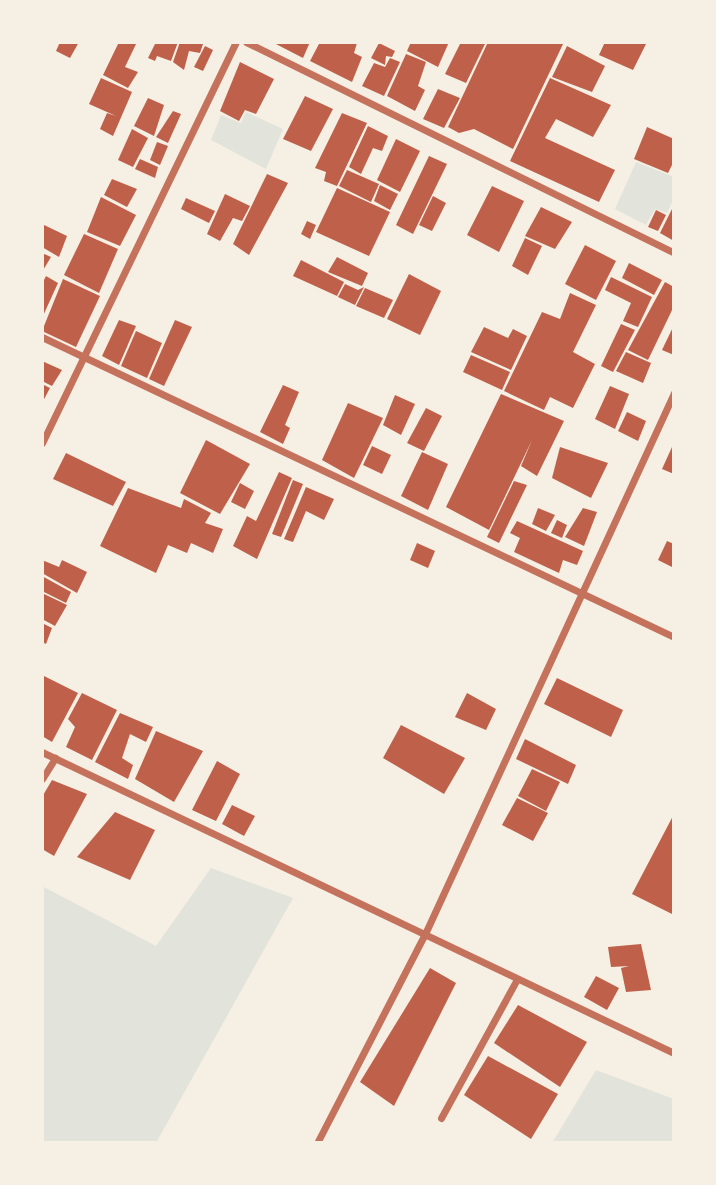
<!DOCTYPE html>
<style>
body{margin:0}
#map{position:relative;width:716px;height:1185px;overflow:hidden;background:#f6efe4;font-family:Lato,sans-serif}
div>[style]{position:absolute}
.green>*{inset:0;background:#e2e4dc}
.building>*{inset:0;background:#bf614a}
.minor>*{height:7px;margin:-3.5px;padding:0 3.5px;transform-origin:3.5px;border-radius:3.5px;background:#c5725c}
span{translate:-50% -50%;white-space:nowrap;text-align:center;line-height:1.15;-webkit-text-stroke:6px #f6efe4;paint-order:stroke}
.frame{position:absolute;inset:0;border:44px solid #f6efe4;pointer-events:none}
</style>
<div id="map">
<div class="green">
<i style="clip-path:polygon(246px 112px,283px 129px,266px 169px,211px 140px,221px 115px,241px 123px)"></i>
<i style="clip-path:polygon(636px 162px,674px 177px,674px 198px,667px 213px,655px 209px,646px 225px,615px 209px)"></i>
<i style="clip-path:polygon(211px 868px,293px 898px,156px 1143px,42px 1143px,42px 886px,156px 946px)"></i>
<i style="clip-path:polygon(596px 1070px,674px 1099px,674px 1143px,552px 1143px)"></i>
</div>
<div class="building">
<i style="clip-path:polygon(60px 42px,79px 42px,70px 58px,56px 51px)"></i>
<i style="clip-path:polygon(119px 42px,137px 42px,125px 67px,138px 72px,128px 88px,103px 75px)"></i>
<i style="clip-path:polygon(156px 42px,178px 42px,171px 61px,157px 56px,155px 61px,148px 58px)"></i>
<i style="clip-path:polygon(180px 42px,203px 44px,200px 53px,189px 51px,184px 70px,173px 62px)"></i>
<i style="clip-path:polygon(272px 42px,310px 42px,303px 58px)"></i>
<i style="clip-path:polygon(320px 42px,357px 43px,354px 53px,362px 57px,352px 82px,310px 61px)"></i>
<i style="clip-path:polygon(411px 42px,449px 42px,438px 67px,407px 51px)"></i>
<i style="clip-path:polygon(461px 42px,485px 44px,466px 83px,445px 74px)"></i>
<i style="clip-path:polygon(488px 42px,564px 42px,513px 149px,474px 129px,459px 133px,448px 127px)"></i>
<i style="clip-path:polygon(605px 42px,641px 42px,646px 44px,633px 70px,599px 55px)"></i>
<i style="clip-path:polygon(379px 43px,395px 51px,392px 57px,386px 56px,385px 65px,371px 58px)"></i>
<i style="clip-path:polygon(205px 46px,213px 50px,203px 71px,194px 67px)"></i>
<i style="clip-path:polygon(567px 46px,605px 66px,592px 92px,552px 77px)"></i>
<i style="clip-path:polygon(406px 54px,426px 62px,418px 86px,425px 90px,415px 111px,387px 96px)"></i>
<i style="clip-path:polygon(390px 58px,400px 62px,384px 96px,362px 86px,374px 63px,385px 67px)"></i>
<i style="clip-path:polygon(240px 62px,274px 79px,256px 114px,245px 110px,239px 121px,220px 111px)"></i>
<i style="clip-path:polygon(101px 78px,132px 92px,113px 136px,100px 129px,107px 113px,116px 116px,89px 104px)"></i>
<i style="clip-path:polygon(550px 78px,611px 105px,593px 137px,556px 119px,545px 138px,615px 170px,599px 202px,510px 161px)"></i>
<i style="clip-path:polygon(438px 89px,460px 98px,444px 128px,423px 119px)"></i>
<i style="clip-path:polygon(305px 96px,333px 109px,311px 151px,283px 139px)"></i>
<i style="clip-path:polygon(148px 98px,164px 105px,154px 136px,134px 126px)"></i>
<i style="clip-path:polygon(173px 111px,181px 114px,168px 143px,156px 137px)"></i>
<i style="clip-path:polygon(342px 113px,367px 123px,337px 186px,324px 181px,326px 172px,315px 168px)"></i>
<i style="clip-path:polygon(368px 126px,388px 136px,382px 151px,373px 148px,361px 174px,349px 167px)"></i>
<i style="clip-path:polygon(647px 127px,674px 139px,674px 161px,668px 173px,634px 159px)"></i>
<i style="clip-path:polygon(132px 129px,148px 138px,133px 167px,118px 160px)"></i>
<i style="clip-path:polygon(396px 139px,420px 151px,400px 192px,377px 180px)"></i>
<i style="clip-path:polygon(157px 142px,168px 146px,160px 165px,150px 160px)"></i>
<i style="clip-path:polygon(429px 156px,447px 164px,413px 234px,396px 225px)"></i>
<i style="clip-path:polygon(140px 159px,158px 167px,155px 178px,135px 169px)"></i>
<i style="clip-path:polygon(347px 170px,379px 184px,371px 202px,339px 186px)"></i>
<i style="clip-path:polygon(267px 174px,288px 183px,249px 255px,233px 244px)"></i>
<i style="clip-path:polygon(112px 179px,137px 189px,127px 207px,104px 195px)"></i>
<i style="clip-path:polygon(380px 185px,398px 194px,390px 210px,374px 201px)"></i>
<i style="clip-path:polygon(492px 186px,524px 201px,499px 252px,467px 235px)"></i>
<i style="clip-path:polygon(337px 188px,390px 212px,369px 256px,316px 232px)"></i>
<i style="clip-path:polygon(225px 194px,250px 206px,242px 221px,233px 218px,220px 241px,207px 234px)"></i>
<i style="clip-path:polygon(433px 196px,446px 203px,432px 231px,419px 225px)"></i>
<i style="clip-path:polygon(101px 197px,136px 215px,120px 246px,87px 232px)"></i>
<i style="clip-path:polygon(186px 198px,215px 211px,209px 223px,181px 209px)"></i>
<i style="clip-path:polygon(674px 205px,674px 241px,660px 233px)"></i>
<i style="clip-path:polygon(541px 207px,572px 222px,555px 249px,525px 236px)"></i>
<i style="clip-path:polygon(656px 210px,666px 215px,658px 231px,648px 227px)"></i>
<i style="clip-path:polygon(307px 221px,316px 225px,310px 239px,301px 234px)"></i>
<i style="clip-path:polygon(42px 224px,67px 236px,59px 257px,42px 247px)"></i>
<i style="clip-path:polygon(84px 234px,118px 249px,99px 293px,64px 275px)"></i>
<i style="clip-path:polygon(525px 238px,542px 246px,528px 275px,512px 266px)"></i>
<i style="clip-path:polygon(585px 245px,616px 261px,596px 300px,565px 284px)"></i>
<i style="clip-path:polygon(42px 253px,51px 257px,42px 272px)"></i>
<i style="clip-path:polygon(337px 257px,368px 273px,362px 286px,328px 272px)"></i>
<i style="clip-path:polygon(301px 260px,344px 282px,337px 296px,293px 276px)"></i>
<i style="clip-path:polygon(629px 263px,662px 280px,654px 295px,622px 278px)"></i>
<i style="clip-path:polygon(409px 274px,441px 291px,420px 335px,387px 319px)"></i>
<i style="clip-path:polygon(46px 276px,58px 283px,42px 318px,42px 284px)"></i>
<i style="clip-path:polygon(611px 277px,652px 297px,638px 327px,623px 321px,631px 303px,605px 290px)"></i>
<i style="clip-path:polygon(63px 279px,100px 296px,76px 347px,42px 331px)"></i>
<i style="clip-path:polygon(665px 282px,674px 287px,674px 306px,648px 360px,628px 350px)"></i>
<i style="clip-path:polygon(345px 284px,358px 290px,364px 287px,355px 305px,338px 297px)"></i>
<i style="clip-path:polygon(365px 288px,393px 300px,384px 318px,356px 306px)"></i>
<i style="clip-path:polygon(570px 293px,596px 305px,573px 352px,595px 364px,573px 408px,550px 397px,544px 410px,504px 391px,542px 312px,560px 319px)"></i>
<i style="clip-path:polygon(119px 320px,136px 326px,119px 365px,102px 356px)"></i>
<i style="clip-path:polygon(175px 320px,192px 327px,164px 386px,149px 379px)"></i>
<i style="clip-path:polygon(621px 324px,635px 330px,613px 372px,601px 366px)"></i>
<i style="clip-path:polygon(674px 325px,674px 355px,662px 350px)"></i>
<i style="clip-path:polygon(484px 327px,508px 338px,513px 329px,527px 336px,511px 370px,471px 352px)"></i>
<i style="clip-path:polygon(136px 331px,162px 343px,147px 378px,121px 366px)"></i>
<i style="clip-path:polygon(626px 352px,651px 363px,643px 383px,616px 371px)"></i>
<i style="clip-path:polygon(471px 355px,510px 372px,502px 390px,463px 372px)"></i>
<i style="clip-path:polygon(42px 361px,62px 370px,52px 386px,42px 381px)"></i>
<i style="clip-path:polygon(42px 384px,50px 388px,42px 403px)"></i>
<i style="clip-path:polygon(283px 385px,299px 392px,285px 425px,290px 428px,283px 444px,260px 432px)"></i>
<i style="clip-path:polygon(610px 386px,629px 394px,615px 429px,595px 419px)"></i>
<i style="clip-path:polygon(501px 394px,564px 421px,537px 476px,521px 466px,532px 440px,489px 530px,446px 507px)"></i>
<i style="clip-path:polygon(395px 395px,415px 404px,401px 435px,383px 425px)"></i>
<i style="clip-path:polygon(348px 403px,383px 418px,354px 478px,322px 460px)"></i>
<i style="clip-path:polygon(426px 408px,442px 416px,424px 451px,407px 443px)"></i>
<i style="clip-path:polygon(627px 412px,646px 421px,638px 441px,618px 431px)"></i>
<i style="clip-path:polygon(206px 440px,250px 464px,220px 514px,180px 493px)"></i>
<i style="clip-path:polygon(372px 446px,391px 455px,382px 474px,363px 465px)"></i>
<i style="clip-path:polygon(560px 447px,608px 463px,591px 498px,552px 478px)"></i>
<i style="clip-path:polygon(672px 447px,674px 448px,674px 474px,662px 469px)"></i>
<i style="clip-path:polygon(422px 452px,448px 464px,428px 510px,401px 496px)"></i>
<i style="clip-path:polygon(66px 453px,126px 482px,113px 506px,53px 479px)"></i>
<i style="clip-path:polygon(279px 472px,292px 478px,257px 559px,233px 546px,247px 516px,256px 521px)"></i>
<i style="clip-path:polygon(293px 480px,303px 484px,281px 537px,272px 534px)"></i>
<i style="clip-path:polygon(514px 481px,527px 485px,499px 543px,487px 537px)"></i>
<i style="clip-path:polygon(240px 483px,254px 491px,245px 509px,231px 502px)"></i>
<i style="clip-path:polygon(306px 487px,334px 499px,324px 520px,306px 511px,293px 542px,284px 539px)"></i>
<i style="clip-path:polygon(128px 488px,181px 508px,184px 499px,211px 513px,205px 523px,223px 529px,213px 553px,191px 543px,187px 553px,168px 545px,156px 573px,100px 546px)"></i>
<i style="clip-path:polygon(538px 508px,555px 515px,546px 531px,532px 524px)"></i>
<i style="clip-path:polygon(583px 508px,597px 512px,584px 546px,565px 537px)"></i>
<i style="clip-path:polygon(557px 520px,567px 525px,562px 538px,551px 533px)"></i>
<i style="clip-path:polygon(517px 521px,583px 551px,577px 565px,563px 560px,559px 573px,514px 552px,520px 538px,510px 533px)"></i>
<i style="clip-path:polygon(667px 541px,674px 544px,674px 568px,658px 560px)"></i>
<i style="clip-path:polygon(417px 543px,435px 551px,428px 568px,410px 560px)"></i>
<i style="clip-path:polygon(42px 560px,59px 567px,62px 560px,87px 572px,77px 593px,42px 573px)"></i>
<i style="clip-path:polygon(42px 576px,71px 592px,66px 603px,42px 591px)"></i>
<i style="clip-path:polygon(42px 593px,67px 605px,55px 626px,42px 619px)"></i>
<i style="clip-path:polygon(42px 623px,52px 628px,46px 644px,42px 642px)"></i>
<i style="clip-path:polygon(42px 675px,78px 693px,52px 742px,42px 736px)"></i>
<i style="clip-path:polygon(557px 678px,623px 710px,611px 737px,544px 704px)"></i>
<i style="clip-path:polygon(82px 693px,117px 710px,92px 760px,66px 747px,75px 727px,68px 719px)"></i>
<i style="clip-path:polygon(467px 693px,496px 709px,486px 730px,455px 717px)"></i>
<i style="clip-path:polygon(120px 713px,153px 727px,146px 742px,130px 734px,122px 758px,133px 765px,128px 779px,95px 762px)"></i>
<i style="clip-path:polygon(401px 725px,465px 758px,444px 794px,383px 758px)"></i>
<i style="clip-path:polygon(156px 731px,203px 751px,174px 802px,135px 779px)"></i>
<i style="clip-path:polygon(525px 739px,576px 765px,568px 784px,516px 759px)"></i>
<i style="clip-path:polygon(217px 761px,240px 774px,216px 821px,192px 810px)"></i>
<i style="clip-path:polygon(532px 769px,560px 782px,546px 811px,518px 796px)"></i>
<i style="clip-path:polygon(52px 780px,87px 794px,54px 856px,42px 849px,42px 797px)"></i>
<i style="clip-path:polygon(517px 798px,548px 813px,533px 841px,502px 825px)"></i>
<i style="clip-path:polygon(232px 805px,255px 816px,244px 836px,222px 824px)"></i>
<i style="clip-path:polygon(115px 812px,155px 830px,130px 880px,77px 857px)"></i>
<i style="clip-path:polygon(674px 814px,674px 915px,632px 894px)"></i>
<i style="clip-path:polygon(641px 944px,651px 990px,626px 992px,621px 968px,629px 966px,611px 967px,608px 947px)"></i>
<i style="clip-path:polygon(430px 968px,456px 983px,394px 1106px,360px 1082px)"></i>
<i style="clip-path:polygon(596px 976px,619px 988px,607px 1010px,584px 997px)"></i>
<i style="clip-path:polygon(518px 1005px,587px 1042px,560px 1087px,494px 1043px)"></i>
<i style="clip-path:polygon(488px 1056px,558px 1094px,531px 1139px,464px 1095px)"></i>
</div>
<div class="minor">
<i style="left:246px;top:42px;width:477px;rotate:26.2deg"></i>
<i style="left:42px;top:337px;width:700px;rotate:25.39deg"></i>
<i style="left:42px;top:443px;width:445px;rotate:-64.2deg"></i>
<i style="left:42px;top:752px;width:700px;rotate:25.47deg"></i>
<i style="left:42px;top:779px;width:25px;rotate:-58deg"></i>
<i style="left:441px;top:1118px;width:158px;rotate:-61.3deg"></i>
<i style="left:317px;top:1143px;width:233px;rotate:-62.7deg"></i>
<i style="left:424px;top:936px;width:598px;rotate:-65.28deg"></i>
</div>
<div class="frame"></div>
</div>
